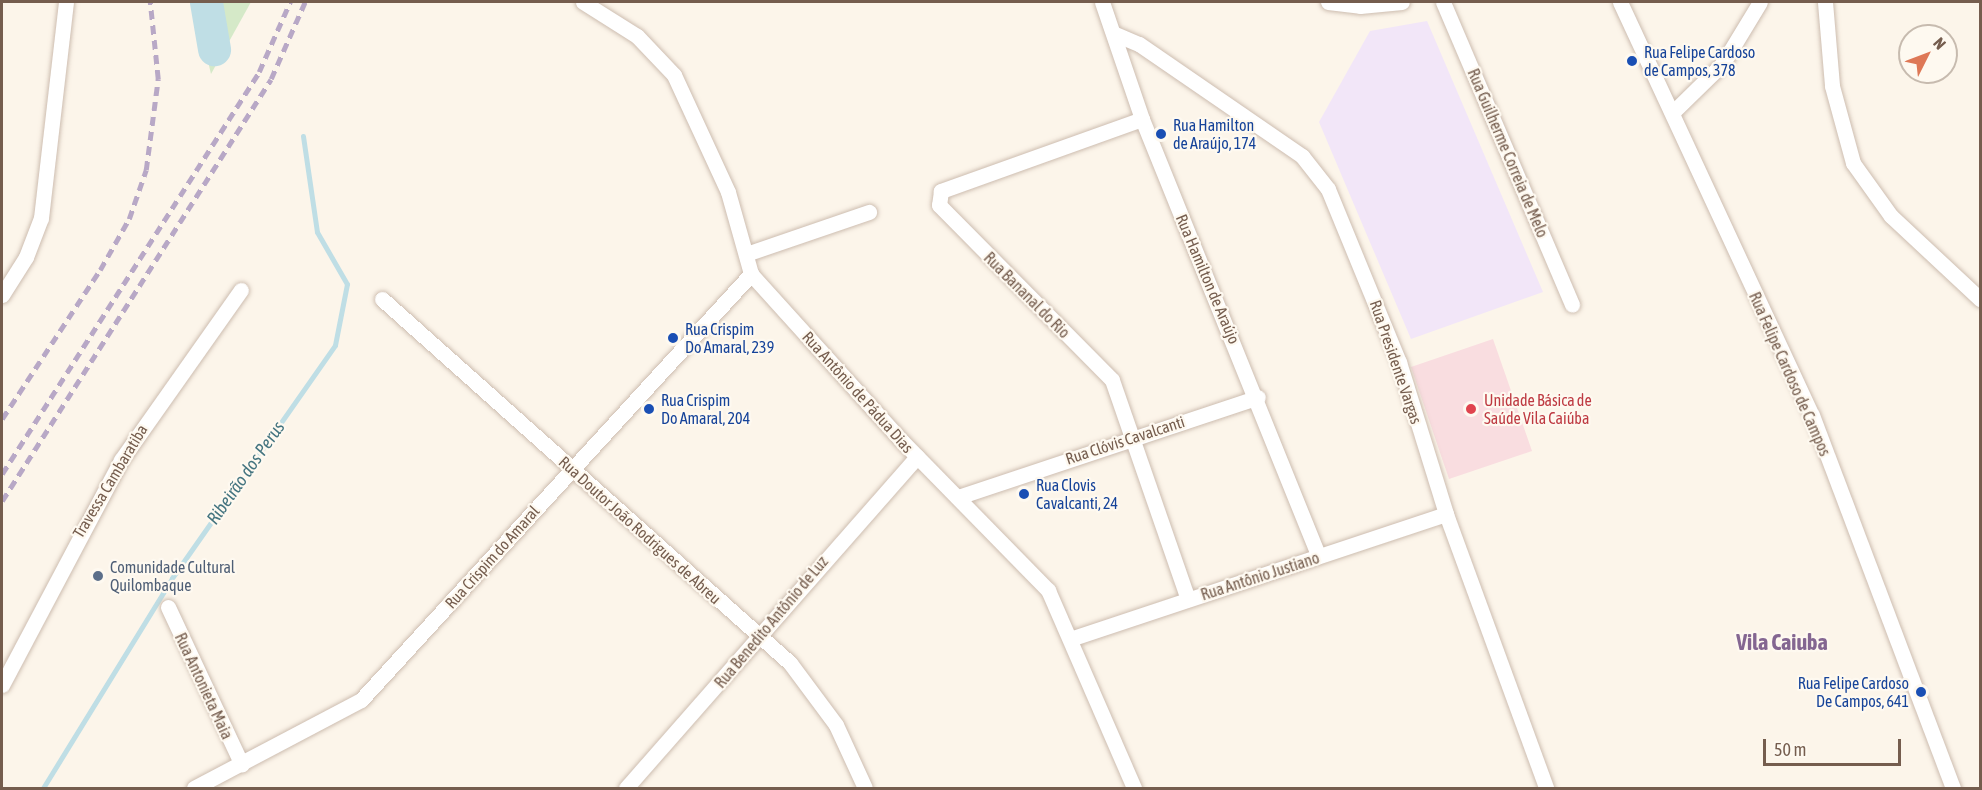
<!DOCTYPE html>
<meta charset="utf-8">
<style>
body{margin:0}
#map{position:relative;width:1982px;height:790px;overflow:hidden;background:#fcf5ea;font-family:"Asap Condensed",sans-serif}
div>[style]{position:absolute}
.education>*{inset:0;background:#f2e6f8}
.medical>*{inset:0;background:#f9dde0}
.green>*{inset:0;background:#d5e9c8}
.stream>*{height:5px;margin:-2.5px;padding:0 2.5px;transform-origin:2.5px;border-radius:2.5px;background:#bfdee5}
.river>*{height:33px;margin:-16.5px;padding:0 16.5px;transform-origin:16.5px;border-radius:16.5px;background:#bfdee5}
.roads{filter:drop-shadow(0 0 2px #cdbdb0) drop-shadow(0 0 2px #cdbdb0)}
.minor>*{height:15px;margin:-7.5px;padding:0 7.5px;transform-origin:7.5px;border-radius:7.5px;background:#fff}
.rail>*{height:4.5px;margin-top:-2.25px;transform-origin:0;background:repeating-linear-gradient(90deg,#b8a8c6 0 9px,transparent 0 15px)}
.dots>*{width:16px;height:16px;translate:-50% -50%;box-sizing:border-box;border:3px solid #fef9f0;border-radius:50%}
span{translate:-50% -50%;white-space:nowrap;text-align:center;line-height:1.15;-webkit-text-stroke:4.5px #fef9f0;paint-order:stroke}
.transit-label{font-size:16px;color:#164399}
.left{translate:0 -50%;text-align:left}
.right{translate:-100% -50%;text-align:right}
.street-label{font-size:16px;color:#755d4e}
.health-label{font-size:16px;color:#be3a42}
.service-label{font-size:16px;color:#4e5e75}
.water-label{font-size:18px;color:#457580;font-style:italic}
.district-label{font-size:22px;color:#846691;font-weight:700}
.frame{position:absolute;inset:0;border:3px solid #755d4e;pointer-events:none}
.north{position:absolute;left:1898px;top:24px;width:60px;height:60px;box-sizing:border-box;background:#fef9f0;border:2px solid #c7bbaf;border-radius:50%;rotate:48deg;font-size:16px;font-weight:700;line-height:24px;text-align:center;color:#755d4e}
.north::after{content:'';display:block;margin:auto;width:21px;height:27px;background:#de7856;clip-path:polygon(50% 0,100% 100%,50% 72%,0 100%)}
.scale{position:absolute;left:1763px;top:739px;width:138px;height:27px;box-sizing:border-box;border:3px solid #755d4e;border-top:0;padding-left:8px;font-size:18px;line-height:21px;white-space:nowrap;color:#755d4e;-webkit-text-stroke:4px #fef9f0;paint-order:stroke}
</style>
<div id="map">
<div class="education">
<i style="clip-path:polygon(1427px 21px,1543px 292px,1411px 339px,1319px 122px,1370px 31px)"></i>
</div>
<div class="medical">
<i style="clip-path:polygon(1493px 339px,1532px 451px,1449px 479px,1411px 367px)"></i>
</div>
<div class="green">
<i style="clip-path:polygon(194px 2px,251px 2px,211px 74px)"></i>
</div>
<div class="stream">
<i style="left:43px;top:788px;width:246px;rotate:-58.4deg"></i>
<i style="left:172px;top:578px;width:284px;rotate:-55deg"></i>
<i style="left:335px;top:345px;width:62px;rotate:-78.9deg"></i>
<i style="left:347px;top:284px;width:60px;rotate:-120deg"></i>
<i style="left:317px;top:232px;width:97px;rotate:-98.3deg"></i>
</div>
<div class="river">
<i style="left:206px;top:2px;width:48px;rotate:80.3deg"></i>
</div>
<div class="roads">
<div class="minor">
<i style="left:583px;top:2px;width:64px;rotate:32.2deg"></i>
<i style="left:637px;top:36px;width:54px;rotate:46.5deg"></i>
<i style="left:674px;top:75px;width:129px;rotate:65.2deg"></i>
<i style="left:728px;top:192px;width:85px;rotate:74.3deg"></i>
<i style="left:751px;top:274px;width:225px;rotate:47.9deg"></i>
<i style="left:902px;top:441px;width:209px;rotate:45.6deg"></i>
<i style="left:1048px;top:590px;width:216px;rotate:66.5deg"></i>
<i style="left:1102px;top:2px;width:124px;rotate:71.1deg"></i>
<i style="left:1142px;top:119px;width:471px;rotate:68deg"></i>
<i style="left:1328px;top:2px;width:32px;rotate:7deg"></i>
<i style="left:1360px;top:6px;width:42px;rotate:-5.4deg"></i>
<i style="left:1443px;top:2px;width:329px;rotate:66.9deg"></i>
<i style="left:1620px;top:2px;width:455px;rotate:65.1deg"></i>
<i style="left:1812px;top:415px;width:399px;rotate:69.3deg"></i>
<i style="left:1825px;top:2px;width:84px;rotate:85.2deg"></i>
<i style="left:1832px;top:86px;width:80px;rotate:74.7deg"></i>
<i style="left:1853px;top:163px;width:65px;rotate:54.4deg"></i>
<i style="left:1891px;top:216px;width:122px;rotate:43deg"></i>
<i style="left:1115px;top:34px;width:26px;rotate:23deg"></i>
<i style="left:1139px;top:44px;width:198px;rotate:34.5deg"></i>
<i style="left:1302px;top:156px;width:42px;rotate:51.8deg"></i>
<i style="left:1328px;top:189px;width:187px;rotate:67.7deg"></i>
<i style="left:1399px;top:362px;width:159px;rotate:72.8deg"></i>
<i style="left:1446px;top:514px;width:292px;rotate:69.9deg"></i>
<i style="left:1673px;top:112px;width:70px;rotate:-44.4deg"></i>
<i style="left:1723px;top:63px;width:71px;rotate:-58.8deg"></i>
<i style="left:1142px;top:119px;width:214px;rotate:160.3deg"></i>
<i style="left:941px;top:191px;width:14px;rotate:98deg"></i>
<i style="left:939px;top:205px;width:246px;rotate:45.3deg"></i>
<i style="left:1112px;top:380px;width:232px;rotate:70.9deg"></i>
<i style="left:749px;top:253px;width:127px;rotate:-18.9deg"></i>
<i style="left:2px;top:295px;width:45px;rotate:-57.7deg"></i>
<i style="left:26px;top:257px;width:42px;rotate:-69deg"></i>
<i style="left:41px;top:218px;width:217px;rotate:-83.4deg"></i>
<i style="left:382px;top:299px;width:547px;rotate:41.74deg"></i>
<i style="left:790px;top:663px;width:77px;rotate:53.4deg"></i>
<i style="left:836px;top:725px;width:69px;rotate:65.3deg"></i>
<i style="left:958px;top:497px;width:316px;rotate:-18.4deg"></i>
<i style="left:168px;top:607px;width:174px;rotate:64.9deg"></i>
<i style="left:1073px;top:638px;width:393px;rotate:-18.4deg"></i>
<i style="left:2px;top:685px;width:255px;rotate:-62.1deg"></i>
<i style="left:121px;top:460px;width:208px;rotate:-54.8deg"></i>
<i style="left:194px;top:788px;width:189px;rotate:-27.8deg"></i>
<i style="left:361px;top:700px;width:578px;rotate:-47.53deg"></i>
<i style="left:626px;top:788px;width:441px;rotate:-48.7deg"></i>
</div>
</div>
<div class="rail">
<i style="left:2px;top:419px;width:178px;rotate:-56.7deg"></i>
<i style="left:100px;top:270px;width:59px;rotate:-60.4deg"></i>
<i style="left:129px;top:219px;width:52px;rotate:-70.9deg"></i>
<i style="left:146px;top:170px;width:92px;rotate:-82.5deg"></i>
<i style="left:158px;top:79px;width:77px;rotate:-95.9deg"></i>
<i style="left:2px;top:474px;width:477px;rotate:-57.4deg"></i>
<i style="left:259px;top:72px;width:77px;rotate:-66.1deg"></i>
<i style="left:2px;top:501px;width:500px;rotate:-57.48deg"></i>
<i style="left:271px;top:79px;width:84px;rotate:-66.2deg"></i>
</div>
<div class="dots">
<i style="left:1632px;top:61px;background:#1a4fb4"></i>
<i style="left:1161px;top:134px;background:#1a4fb4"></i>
<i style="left:673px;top:338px;background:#1a4fb4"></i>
<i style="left:649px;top:409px;background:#1a4fb4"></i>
<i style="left:1471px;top:409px;background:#e0444e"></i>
<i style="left:1024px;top:494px;background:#1a4fb4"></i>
<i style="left:98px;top:576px;background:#5c6f8a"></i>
<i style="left:1921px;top:692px;background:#1a4fb4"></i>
</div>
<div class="transit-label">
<span class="left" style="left:1644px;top:61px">Rua Felipe Cardoso<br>de Campos, 378</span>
<span class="left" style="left:1173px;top:134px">Rua Hamilton<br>de Araújo, 174</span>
<span class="left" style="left:685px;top:338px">Rua Crispim<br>Do Amaral, 239</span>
<span class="left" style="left:661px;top:409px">Rua Crispim<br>Do Amaral, 204</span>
<span class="left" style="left:1036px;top:494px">Rua Clovis<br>Cavalcanti, 24</span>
<span class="right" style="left:1909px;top:692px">Rua Felipe Cardoso<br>De Campos, 641</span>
</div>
<div class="street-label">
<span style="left:1508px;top:153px;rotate:67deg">Rua Guilherme Correia de Melo</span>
<span style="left:1208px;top:279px;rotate:67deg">Rua Hamilton de Araújo</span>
<span style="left:1027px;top:295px;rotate:45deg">Rua Bananal do Rio</span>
<span style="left:1396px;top:362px;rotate:71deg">Rua Presidente Vargas</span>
<span style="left:1790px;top:374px;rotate:66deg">Rua Felipe Cardoso de Campos</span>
<span style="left:858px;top:392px;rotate:48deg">Rua Antônio de Pádua Dias</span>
<span style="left:1125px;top:440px;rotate:-18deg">Rua Clóvis Cavalcanti</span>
<span style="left:110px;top:481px;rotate:-59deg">Travessa Cambaratiba</span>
<span style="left:640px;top:530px;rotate:42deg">Rua Doutor João Rodrigues de Abreu</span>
<span style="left:492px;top:557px;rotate:-48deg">Rua Crispim do Amaral</span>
<span style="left:1260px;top:576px;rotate:-18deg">Rua Antônio Justiano</span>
<span style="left:771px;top:622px;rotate:-50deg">Rua Benedito Antônio de Luz</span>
<span style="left:204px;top:686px;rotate:65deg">Rua Antonieta Maia</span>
</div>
<div class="health-label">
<span class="left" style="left:1484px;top:409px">Unidade Básica de<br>Saúde Vila Caiúba</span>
</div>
<div class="service-label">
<span class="left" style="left:110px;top:576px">Comunidade Cultural<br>Quilombaque</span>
</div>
<div class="water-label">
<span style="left:246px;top:473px;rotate:-55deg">Ribeirão dos Perus</span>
</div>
<div class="district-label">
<span style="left:1782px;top:643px">Vila Caiuba</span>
</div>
<div class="frame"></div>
<div class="north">N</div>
<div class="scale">50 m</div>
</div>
